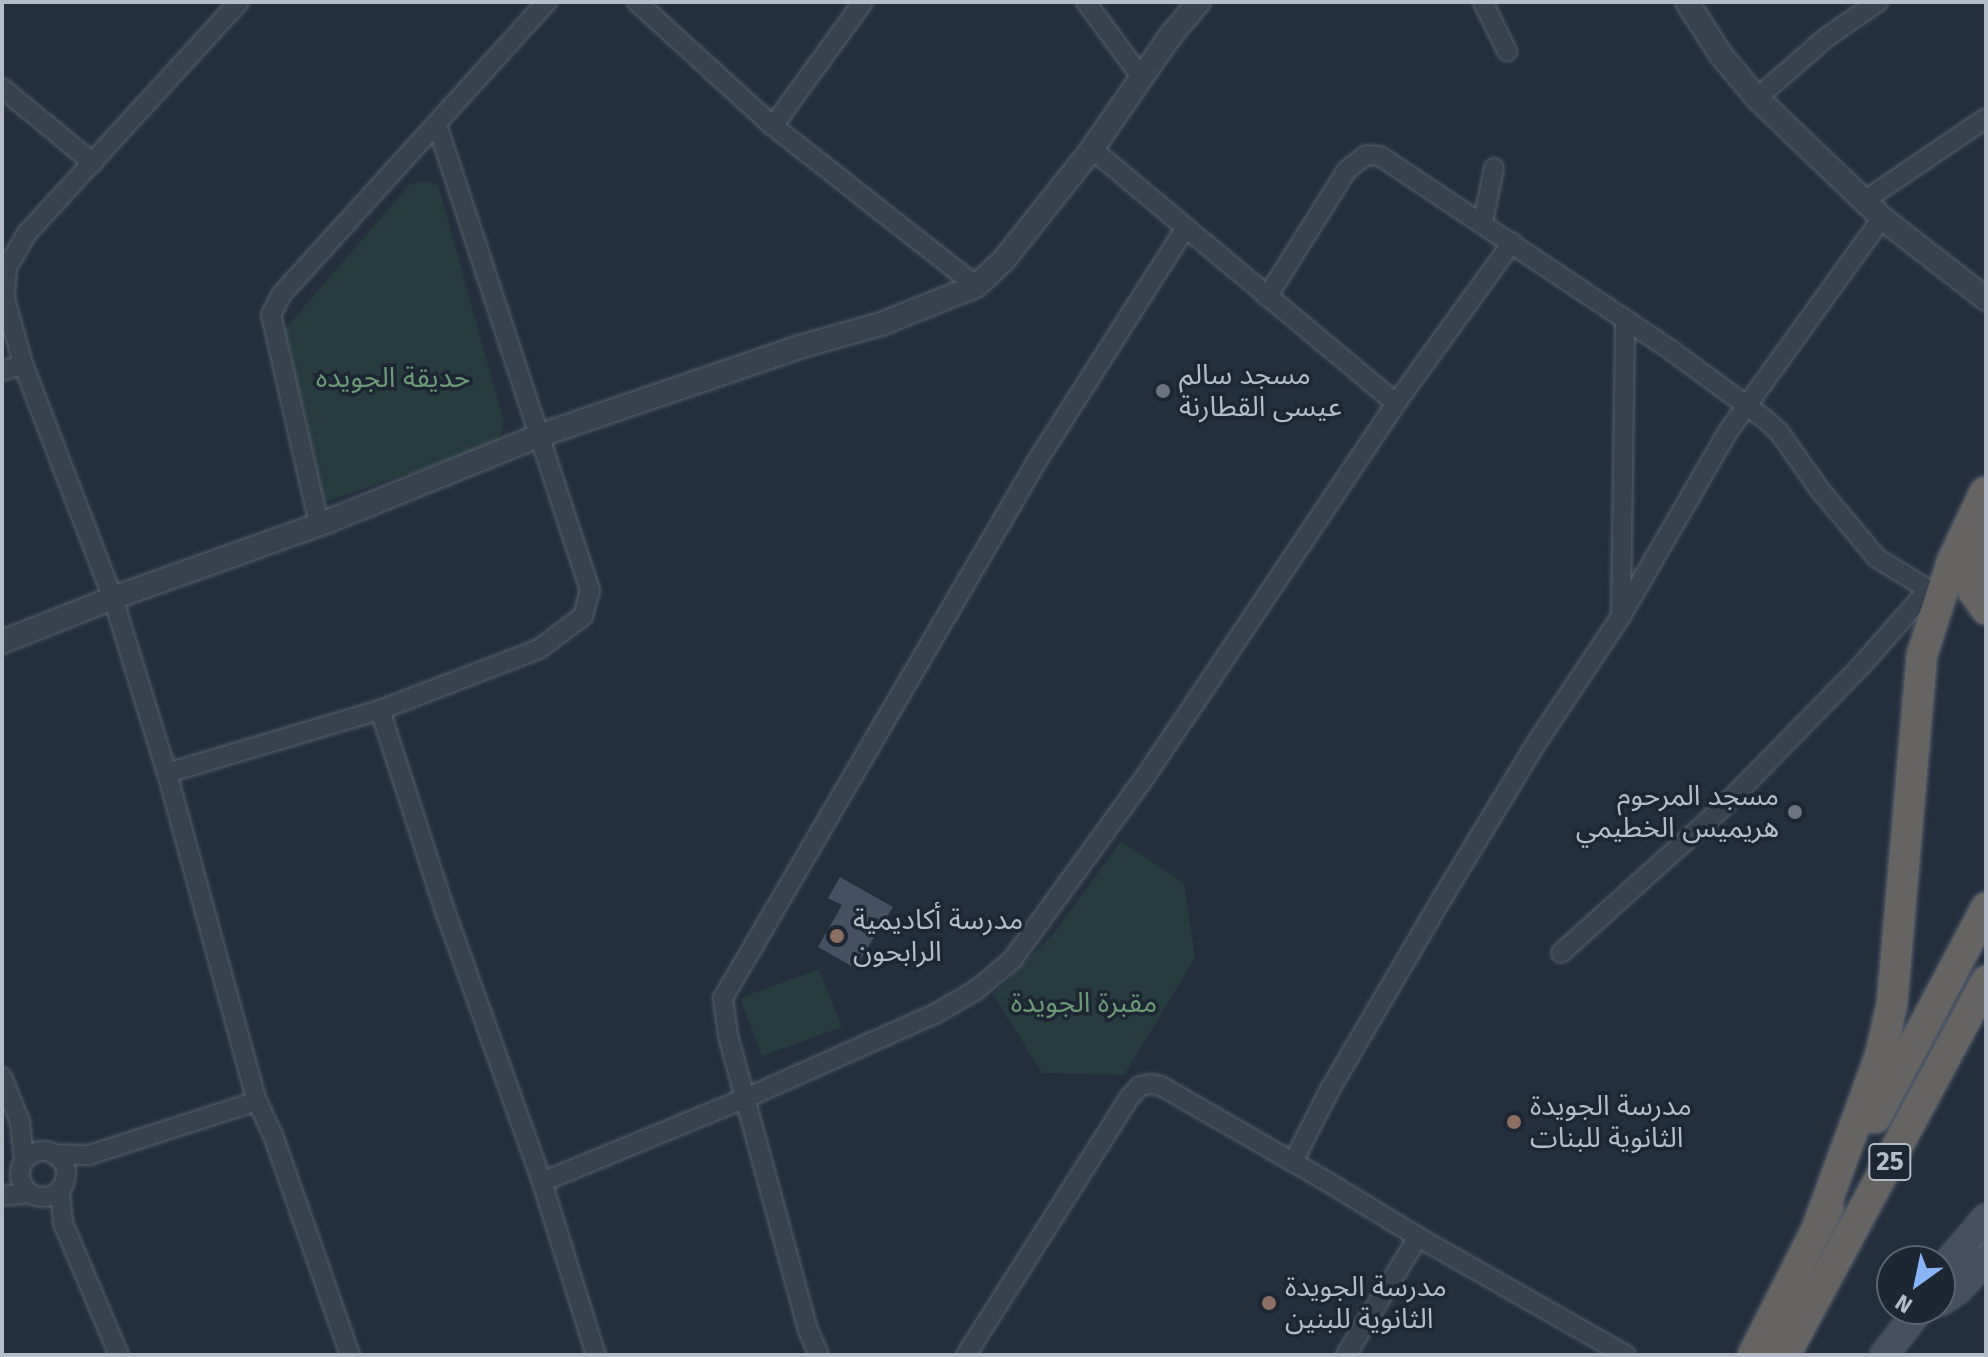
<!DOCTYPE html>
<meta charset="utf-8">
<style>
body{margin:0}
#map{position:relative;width:1988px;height:1357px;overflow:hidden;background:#242f3e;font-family:"Fira Sans","Noto Sans Arabic",sans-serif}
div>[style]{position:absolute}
.green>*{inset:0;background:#263c3f}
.building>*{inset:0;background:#455162}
.roads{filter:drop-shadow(0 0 2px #565f6c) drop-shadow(0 0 2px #565f6c)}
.minor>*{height:18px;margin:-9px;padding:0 9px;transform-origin:9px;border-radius:9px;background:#38414e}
.minor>.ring{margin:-9px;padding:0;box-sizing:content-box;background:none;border:18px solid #38414e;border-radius:50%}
.tertiary>*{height:22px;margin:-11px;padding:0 11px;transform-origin:11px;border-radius:11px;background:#38414e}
.secondary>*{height:26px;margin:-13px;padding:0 13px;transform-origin:13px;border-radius:13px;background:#465061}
.trunk>*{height:30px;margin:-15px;padding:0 15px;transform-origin:15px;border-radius:15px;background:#656462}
.dots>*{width:22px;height:22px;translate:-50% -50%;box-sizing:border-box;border:4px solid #1d2633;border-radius:50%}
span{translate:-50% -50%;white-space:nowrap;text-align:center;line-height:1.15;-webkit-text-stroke:7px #1d2633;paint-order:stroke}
.shield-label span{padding:2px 6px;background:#1d2633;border:2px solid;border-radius:6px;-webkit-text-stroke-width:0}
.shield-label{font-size:26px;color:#b4bcc9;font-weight:700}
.poi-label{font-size:28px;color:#b4bcc9}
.left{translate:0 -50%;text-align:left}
.right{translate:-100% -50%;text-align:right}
.park-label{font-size:28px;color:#6b9a76}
.frame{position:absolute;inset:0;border:4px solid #b4bcc9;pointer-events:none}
.north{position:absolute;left:1876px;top:1245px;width:80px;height:80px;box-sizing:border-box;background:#1d2633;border:2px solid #59626f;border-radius:50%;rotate:213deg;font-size:22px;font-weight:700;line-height:32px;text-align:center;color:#b4bcc9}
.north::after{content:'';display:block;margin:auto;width:28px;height:36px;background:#8ab4f8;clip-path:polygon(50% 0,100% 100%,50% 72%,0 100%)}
</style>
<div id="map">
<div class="green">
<i style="clip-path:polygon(424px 181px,438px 184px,504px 423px,498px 443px,325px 502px,285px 329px,409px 185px)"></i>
<i style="clip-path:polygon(1121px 841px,1184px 883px,1195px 958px,1124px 1075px,1042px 1073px,993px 994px,1054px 933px)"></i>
<i style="clip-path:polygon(819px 969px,842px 1027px,762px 1056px,740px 998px)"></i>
</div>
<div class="building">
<i style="clip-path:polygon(840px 877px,893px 907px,855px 968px,818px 947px,842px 905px,828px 898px)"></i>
</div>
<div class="roads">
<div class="minor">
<i style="left:239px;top:2px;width:314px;rotate:132.5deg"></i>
<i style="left:27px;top:233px;width:39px;rotate:120deg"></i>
<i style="left:7px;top:267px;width:32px;rotate:94deg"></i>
<i style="left:5px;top:299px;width:67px;rotate:74.5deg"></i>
<i style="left:23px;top:364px;width:251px;rotate:69deg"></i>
<i style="left:113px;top:598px;width:183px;rotate:72.9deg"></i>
<i style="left:167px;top:773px;width:340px;rotate:74.7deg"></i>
<i style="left:257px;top:1101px;width:38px;rotate:65deg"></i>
<i style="left:273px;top:1135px;width:233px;rotate:70.7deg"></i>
<i style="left:637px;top:2px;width:184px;rotate:42.4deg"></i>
<i style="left:773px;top:126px;width:258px;rotate:38.2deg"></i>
<i style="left:1086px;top:2px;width:93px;rotate:53.7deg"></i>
<i style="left:1483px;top:2px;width:55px;rotate:63.9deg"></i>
<i style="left:2px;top:88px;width:118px;rotate:39.5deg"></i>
<i style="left:1757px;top:98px;width:93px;rotate:-41.1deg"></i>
<i style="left:1827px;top:37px;width:62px;rotate:-34.5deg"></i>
<i style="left:773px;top:126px;width:153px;rotate:-54deg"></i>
<i style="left:1092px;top:149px;width:396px;rotate:39.9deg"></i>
<i style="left:1864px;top:201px;width:148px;rotate:-34.2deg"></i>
<i style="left:1483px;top:222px;width:55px;rotate:-78.5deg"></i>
<i style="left:1267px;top:297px;width:150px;rotate:-57.8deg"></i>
<i style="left:1347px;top:170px;width:24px;rotate:-38deg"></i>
<i style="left:1366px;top:155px;width:14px;rotate:4deg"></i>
<i style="left:1380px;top:156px;width:351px;rotate:33.7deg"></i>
<i style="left:1672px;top:351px;width:112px;rotate:36.3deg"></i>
<i style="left:1762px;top:417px;width:23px;rotate:41deg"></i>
<i style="left:1779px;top:432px;width:71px;rotate:54.7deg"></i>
<i style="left:1820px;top:490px;width:89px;rotate:50deg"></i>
<i style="left:1877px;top:558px;width:73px;rotate:31.5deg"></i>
<i style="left:2px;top:371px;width:22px;rotate:-18deg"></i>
<i style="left:319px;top:524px;width:214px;rotate:-102.9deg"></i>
<i style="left:271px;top:315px;width:22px;rotate:-63deg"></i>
<i style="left:281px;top:295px;width:396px;rotate:-47.8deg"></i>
<i style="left:1621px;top:613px;width:294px;rotate:-89.2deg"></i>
<i style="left:380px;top:710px;width:208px;rotate:72.1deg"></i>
<i style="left:444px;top:908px;width:291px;rotate:70.3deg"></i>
<i style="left:542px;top:1182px;width:181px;rotate:72.7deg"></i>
<i style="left:167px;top:773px;width:222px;rotate:-16.5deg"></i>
<i style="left:380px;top:710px;width:170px;rotate:-21deg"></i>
<i style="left:539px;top:649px;width:55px;rotate:-36.9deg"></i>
<i style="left:583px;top:616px;width:27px;rotate:-75deg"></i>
<i style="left:590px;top:590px;width:490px;rotate:-108.2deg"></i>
<i style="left:1561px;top:953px;width:218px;rotate:-42deg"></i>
<i style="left:1723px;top:807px;width:197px;rotate:-45.6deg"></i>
<i style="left:1861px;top:666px;width:101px;rotate:-48.6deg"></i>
<i style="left:2px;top:1077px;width:48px;rotate:68.2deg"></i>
<i style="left:20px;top:1122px;width:39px;rotate:84deg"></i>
<i class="ring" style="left:20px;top:1151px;width:28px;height:28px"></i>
<i style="left:53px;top:1154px;width:36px;rotate:2deg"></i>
<i style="left:89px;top:1155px;width:176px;rotate:-17.8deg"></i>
<i style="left:1293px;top:1162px;width:80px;rotate:-63.1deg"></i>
<i style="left:1329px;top:1091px;width:225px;rotate:-59.6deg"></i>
<i style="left:1443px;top:897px;width:181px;rotate:-58.8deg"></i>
<i style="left:1537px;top:742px;width:151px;rotate:-56.3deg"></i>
<i style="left:1621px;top:616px;width:211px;rotate:-59.9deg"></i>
<i style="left:1727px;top:433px;width:265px;rotate:-54.2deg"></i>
<i style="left:542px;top:1182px;width:221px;rotate:-22.4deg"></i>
<i style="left:746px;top:1098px;width:207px;rotate:-24deg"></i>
<i style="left:935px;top:1014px;width:48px;rotate:-30.3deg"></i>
<i style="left:976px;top:990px;width:47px;rotate:-39.8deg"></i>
<i style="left:1012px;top:960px;width:230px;rotate:-54deg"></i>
<i style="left:1147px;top:774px;width:447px;rotate:-56.1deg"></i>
<i style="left:1396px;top:403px;width:198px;rotate:-54.1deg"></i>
<i style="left:60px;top:1190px;width:33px;rotate:85deg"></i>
<i style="left:63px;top:1223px;width:143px;rotate:67deg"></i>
<i style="left:2px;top:1196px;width:28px;rotate:-6deg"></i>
<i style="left:819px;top:1355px;width:27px;rotate:-114deg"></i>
<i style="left:808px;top:1330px;width:306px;rotate:-105.2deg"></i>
<i style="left:728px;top:1035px;width:37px;rotate:-98deg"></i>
<i style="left:723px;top:998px;width:622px;rotate:-59.68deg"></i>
<i style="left:1037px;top:461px;width:275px;rotate:-57.5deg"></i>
<i style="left:966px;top:1355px;width:304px;rotate:-57.6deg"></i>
<i style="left:1129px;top:1098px;width:16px;rotate:-47deg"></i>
<i style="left:1140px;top:1086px;width:10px;rotate:-11deg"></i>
<i style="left:1150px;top:1084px;width:11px;rotate:10deg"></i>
<i style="left:1161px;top:1086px;width:187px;rotate:29.9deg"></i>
<i style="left:1323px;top:1179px;width:111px;rotate:31.4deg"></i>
<i style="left:1418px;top:1237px;width:239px;rotate:29.6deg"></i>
<i style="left:1346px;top:1355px;width:138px;rotate:-58.6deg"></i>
</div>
<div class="tertiary">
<i style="left:1687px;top:2px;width:63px;rotate:57.3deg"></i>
<i style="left:1721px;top:55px;width:56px;rotate:50.1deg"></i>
<i style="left:1757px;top:98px;width:173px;rotate:43.8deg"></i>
<i style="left:1882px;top:218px;width:132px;rotate:37.9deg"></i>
<i style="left:2px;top:642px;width:119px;rotate:-21.6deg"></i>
<i style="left:113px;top:598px;width:229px;rotate:-19.6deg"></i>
<i style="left:329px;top:521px;width:226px;rotate:-22.1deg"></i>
<i style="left:538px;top:436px;width:276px;rotate:-18.8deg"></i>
<i style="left:799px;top:347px;width:85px;rotate:-15.7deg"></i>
<i style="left:881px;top:324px;width:102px;rotate:-21.8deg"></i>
<i style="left:976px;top:286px;width:37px;rotate:-43deg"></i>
<i style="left:1003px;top:261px;width:143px;rotate:-51.5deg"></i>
<i style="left:1092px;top:149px;width:139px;rotate:-55.3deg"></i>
<i style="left:1171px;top:35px;width:43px;rotate:-49.7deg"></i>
</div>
<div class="secondary">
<i style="left:1940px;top:1272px;width:71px;rotate:-49.6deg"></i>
<i style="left:1940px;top:1302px;width:22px;rotate:-34deg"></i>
<i style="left:1958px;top:1290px;width:42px;rotate:-47.9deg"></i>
<i style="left:1884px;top:1355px;width:58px;rotate:-52deg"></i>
</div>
<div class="trunk">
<i style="left:1975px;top:532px;width:40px;rotate:97.1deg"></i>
<i style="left:1970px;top:572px;width:20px;rotate:79deg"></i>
<i style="left:1974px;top:592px;width:21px;rotate:55deg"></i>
<i style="left:1875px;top:1118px;width:238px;rotate:-62.1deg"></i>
<i style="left:1819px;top:1223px;width:178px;rotate:-69.9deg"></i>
<i style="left:1880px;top:1056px;width:53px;rotate:-77deg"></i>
<i style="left:1892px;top:1004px;width:350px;rotate:-85.1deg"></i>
<i style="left:1922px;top:655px;width:98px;rotate:-72.1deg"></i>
<i style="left:1952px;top:562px;width:77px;rotate:-64.8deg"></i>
<i style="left:1753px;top:1355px;width:166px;rotate:-63.1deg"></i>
<i style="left:1785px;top:1355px;width:425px;rotate:-61.7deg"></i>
</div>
</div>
<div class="dots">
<i style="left:1163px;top:391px;background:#6b7280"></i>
<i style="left:1795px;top:812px;background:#6b7280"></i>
<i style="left:837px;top:936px;background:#8d6e63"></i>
<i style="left:1514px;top:1122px;background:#8d6e63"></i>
<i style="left:1269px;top:1303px;background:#8d6e63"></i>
</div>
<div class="shield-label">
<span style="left:1890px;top:1162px">25</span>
</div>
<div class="poi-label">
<span class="left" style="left:1179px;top:391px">مسجد سالم<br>عيسى القطارنة</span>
<span class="right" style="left:1779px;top:812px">مسجد المرحوم<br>هريميس الخطيمي</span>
<span class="left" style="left:853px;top:936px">مدرسة أكاديمية<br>الرابحون</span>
<span class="left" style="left:1530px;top:1122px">مدرسة الجويدة<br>الثانوية للبنات</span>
<span class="left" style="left:1285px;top:1303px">مدرسة الجويدة<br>الثانوية للبنين</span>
</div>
<div class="park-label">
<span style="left:393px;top:378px">حديقة الجويده</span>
<span style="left:1084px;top:1003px">مقبرة الجويدة</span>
</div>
<div class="frame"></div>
<div class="north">N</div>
</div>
